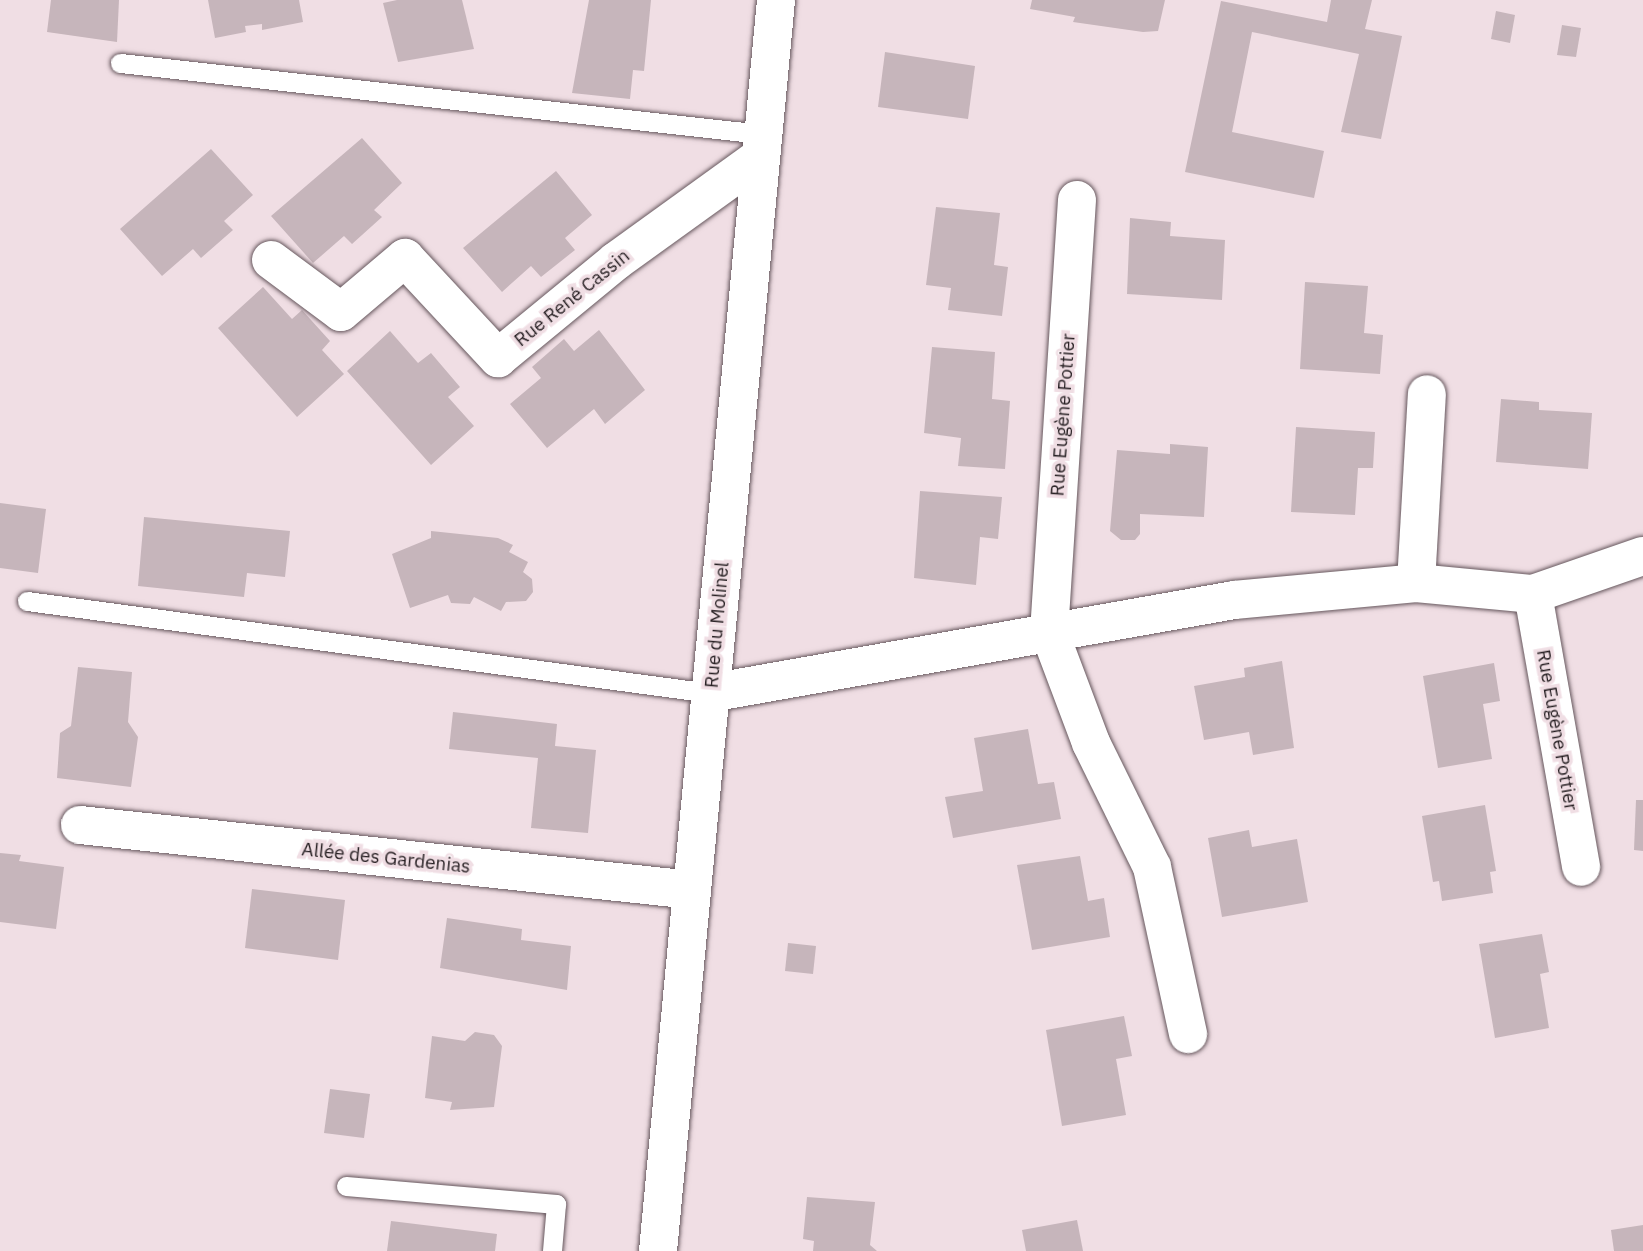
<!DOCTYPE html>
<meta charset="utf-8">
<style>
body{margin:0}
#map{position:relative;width:1643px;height:1251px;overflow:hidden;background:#f0dee4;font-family:"IBM Plex Sans",sans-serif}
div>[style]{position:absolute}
.building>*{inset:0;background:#c6b5bb}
.roads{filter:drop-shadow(0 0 2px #66575d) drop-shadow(0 0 2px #66575d)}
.lane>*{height:19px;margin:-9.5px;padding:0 9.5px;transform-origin:9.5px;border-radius:9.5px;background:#fff}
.street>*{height:38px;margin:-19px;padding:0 19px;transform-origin:19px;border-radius:19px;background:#fff}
.secondary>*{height:38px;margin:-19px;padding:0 19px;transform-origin:19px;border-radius:19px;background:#fff}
span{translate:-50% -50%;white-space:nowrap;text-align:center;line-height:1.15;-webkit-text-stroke:7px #f0dee4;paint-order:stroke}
.street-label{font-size:19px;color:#261f22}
</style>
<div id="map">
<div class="building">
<i style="clip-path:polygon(51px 0,119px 0,117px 42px,47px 32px)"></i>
<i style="clip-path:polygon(208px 0,299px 0,303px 22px,262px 30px,262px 24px,245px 26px,246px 32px,215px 38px)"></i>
<i style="clip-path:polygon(397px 0,462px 0,474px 49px,398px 62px,383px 3px)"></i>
<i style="clip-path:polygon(589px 0,651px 0,644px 71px,633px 70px,630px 99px,572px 93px)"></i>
<i style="clip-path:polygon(1032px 0,1165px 0,1158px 31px,1143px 32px,1073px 22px,1075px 17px,1030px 9px)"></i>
<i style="clip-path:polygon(1331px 0,1372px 0,1365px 29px,1402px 36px,1381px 139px,1341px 132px,1359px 54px,1252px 32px,1232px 132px,1324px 151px,1314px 198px,1185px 172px,1221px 1px,1327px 22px)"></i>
<i style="clip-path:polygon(1496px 11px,1515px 15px,1510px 43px,1491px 39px)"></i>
<i style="clip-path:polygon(1562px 25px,1581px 28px,1576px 57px,1557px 55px)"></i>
<i style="clip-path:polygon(885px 52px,975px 66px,968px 119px,878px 107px)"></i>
<i style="clip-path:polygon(362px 138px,402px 183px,374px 210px,382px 217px,352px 244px,344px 236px,313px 263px,271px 216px)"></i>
<i style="clip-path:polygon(211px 149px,253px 195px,224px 221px,233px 230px,201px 258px,193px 249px,162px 276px,120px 229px)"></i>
<i style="clip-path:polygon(556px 171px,592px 215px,565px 238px,575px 250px,541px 277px,531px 266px,502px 292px,463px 248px)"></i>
<i style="clip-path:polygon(936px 207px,1000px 213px,994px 265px,1008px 267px,1002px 316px,948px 310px,951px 288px,926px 285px)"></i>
<i style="clip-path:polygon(1130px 218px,1171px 222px,1170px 236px,1225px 240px,1222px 300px,1127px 294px)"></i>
<i style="clip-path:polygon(1305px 282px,1368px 286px,1364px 333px,1383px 335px,1380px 374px,1300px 369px)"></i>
<i style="clip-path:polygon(263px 287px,292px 319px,302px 310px,330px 341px,322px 350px,344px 374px,297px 417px,218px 328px)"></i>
<i style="clip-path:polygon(599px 330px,645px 390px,605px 424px,594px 409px,547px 448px,510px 404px,541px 378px,532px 367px,564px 339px,574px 351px)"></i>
<i style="clip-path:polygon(390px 331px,418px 363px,431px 353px,460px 387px,448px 397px,474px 426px,431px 465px,347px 371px)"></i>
<i style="clip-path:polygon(932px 347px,995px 352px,992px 399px,1010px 401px,1005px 469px,958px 466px,961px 438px,924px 433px)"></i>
<i style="clip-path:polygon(1501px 399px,1539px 402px,1539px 410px,1592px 413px,1588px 469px,1496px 462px)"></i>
<i style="clip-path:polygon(1296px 427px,1375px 432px,1373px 468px,1358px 468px,1355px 515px,1291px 512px)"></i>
<i style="clip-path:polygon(1170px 444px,1208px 447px,1204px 517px,1140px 514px,1140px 534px,1135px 540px,1121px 540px,1110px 531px,1117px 450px,1170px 454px)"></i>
<i style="clip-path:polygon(920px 491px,1002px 497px,998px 539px,980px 537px,976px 585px,914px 578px)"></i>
<i style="clip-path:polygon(0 503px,46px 509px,38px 573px,0 568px)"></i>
<i style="clip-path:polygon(144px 517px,290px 531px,285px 577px,247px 573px,244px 597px,138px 586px)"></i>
<i style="clip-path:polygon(431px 531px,498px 538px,513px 545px,509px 552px,528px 562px,523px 572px,532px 579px,533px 592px,526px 601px,506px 602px,501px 611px,474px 597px,470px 604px,451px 603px,448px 595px,410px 608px,392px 554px,431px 538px)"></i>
<i style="clip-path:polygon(1282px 661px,1294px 748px,1253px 755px,1249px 732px,1204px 740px,1194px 686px,1245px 677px,1244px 668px)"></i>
<i style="clip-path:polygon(1494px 663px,1500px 701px,1483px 704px,1492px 759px,1438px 768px,1423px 676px)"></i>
<i style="clip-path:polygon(78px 667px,132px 672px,128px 722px,138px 737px,131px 787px,57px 778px,60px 733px,71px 726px)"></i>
<i style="clip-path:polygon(453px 712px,557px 724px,555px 746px,596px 750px,588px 833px,531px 828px,538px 758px,449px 749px)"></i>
<i style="clip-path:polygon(1028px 729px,1038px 784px,1054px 782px,1061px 819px,953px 838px,945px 797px,983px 791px,974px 738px)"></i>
<i style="clip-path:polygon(1636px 800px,1643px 800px,1643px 851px,1634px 850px)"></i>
<i style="clip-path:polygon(1485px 805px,1496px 871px,1490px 872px,1493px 893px,1442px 901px,1439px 881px,1433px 882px,1422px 816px)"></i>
<i style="clip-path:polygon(1249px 830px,1252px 847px,1297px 839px,1308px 902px,1222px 917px,1208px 838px)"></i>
<i style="clip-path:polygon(0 853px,21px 855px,19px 861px,64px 867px,56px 929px,0 922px)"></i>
<i style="clip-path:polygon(1080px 856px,1088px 901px,1104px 898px,1110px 937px,1032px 950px,1017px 865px)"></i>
<i style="clip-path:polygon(252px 889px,345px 900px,338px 960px,245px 948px)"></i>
<i style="clip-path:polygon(447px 918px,522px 929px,521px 940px,571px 946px,567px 990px,440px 968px)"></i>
<i style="clip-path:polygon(1542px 934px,1549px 972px,1540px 974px,1549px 1028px,1495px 1038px,1479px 944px)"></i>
<i style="clip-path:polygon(788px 943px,816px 946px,813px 974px,785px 971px)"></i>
<i style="clip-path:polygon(1124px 1016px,1132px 1056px,1116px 1059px,1126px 1115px,1062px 1126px,1046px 1030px)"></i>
<i style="clip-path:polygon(475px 1032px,494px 1035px,502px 1046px,494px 1107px,450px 1110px,452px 1102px,425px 1098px,432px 1036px,465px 1041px)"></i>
<i style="clip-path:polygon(330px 1089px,370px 1094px,364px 1138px,324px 1133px)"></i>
<i style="clip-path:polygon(807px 1197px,875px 1202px,870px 1245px,877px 1251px,813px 1251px,814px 1241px,803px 1239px)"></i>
<i style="clip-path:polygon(1077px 1220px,1083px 1251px,1026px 1251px,1022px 1230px)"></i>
<i style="clip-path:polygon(391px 1221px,497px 1234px,495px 1251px,387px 1251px)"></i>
<i style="clip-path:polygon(1643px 1225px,1643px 1251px,1614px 1251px,1611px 1230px)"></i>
</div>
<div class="roads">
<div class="lane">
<i style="left:120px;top:63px;width:646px;rotate:6.31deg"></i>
<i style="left:27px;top:601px;width:689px;rotate:7.67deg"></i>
<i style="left:346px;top:1186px;width:211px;rotate:4.9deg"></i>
<i style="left:556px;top:1204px;width:47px;rotate:94.9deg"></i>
</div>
<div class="street">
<i style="left:1077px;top:200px;width:432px;rotate:93.7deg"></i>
<i style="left:1049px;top:631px;width:120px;rotate:69.4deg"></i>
<i style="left:1091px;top:743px;width:138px;rotate:63.8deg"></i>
<i style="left:1152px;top:867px;width:171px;rotate:77.8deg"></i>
<i style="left:271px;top:260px;width:87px;rotate:36.6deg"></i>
<i style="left:341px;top:312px;width:84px;rotate:-40.2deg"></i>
<i style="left:405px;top:258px;width:137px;rotate:47.1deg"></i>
<i style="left:498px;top:358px;width:153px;rotate:-39.4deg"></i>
<i style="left:616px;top:261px;width:178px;rotate:-35.8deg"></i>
<i style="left:1416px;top:583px;width:189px;rotate:-86.7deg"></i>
<i style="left:1533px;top:594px;width:277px;rotate:80deg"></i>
<i style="left:710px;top:693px;width:532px;rotate:-10.06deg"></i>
<i style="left:1234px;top:600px;width:183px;rotate:-5.3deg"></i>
<i style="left:1416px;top:583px;width:118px;rotate:5.4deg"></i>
<i style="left:1533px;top:594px;width:116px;rotate:-19.1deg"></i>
<i style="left:80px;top:825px;width:615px;rotate:6.06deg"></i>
</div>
<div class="secondary">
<i style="left:658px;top:1251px;width:1257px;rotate:-84.61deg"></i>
</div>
</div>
<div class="street-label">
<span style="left:572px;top:298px;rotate:-39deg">Rue René Cassin</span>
<span style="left:1063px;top:415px;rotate:-86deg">Rue Eugène Pottier</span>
<span style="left:717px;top:625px;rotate:-85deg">Rue du Molinel</span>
<span style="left:1557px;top:730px;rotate:80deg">Rue Eugène Pottier</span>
<span style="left:386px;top:858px;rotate:6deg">Allée des Gardenias</span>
</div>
</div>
